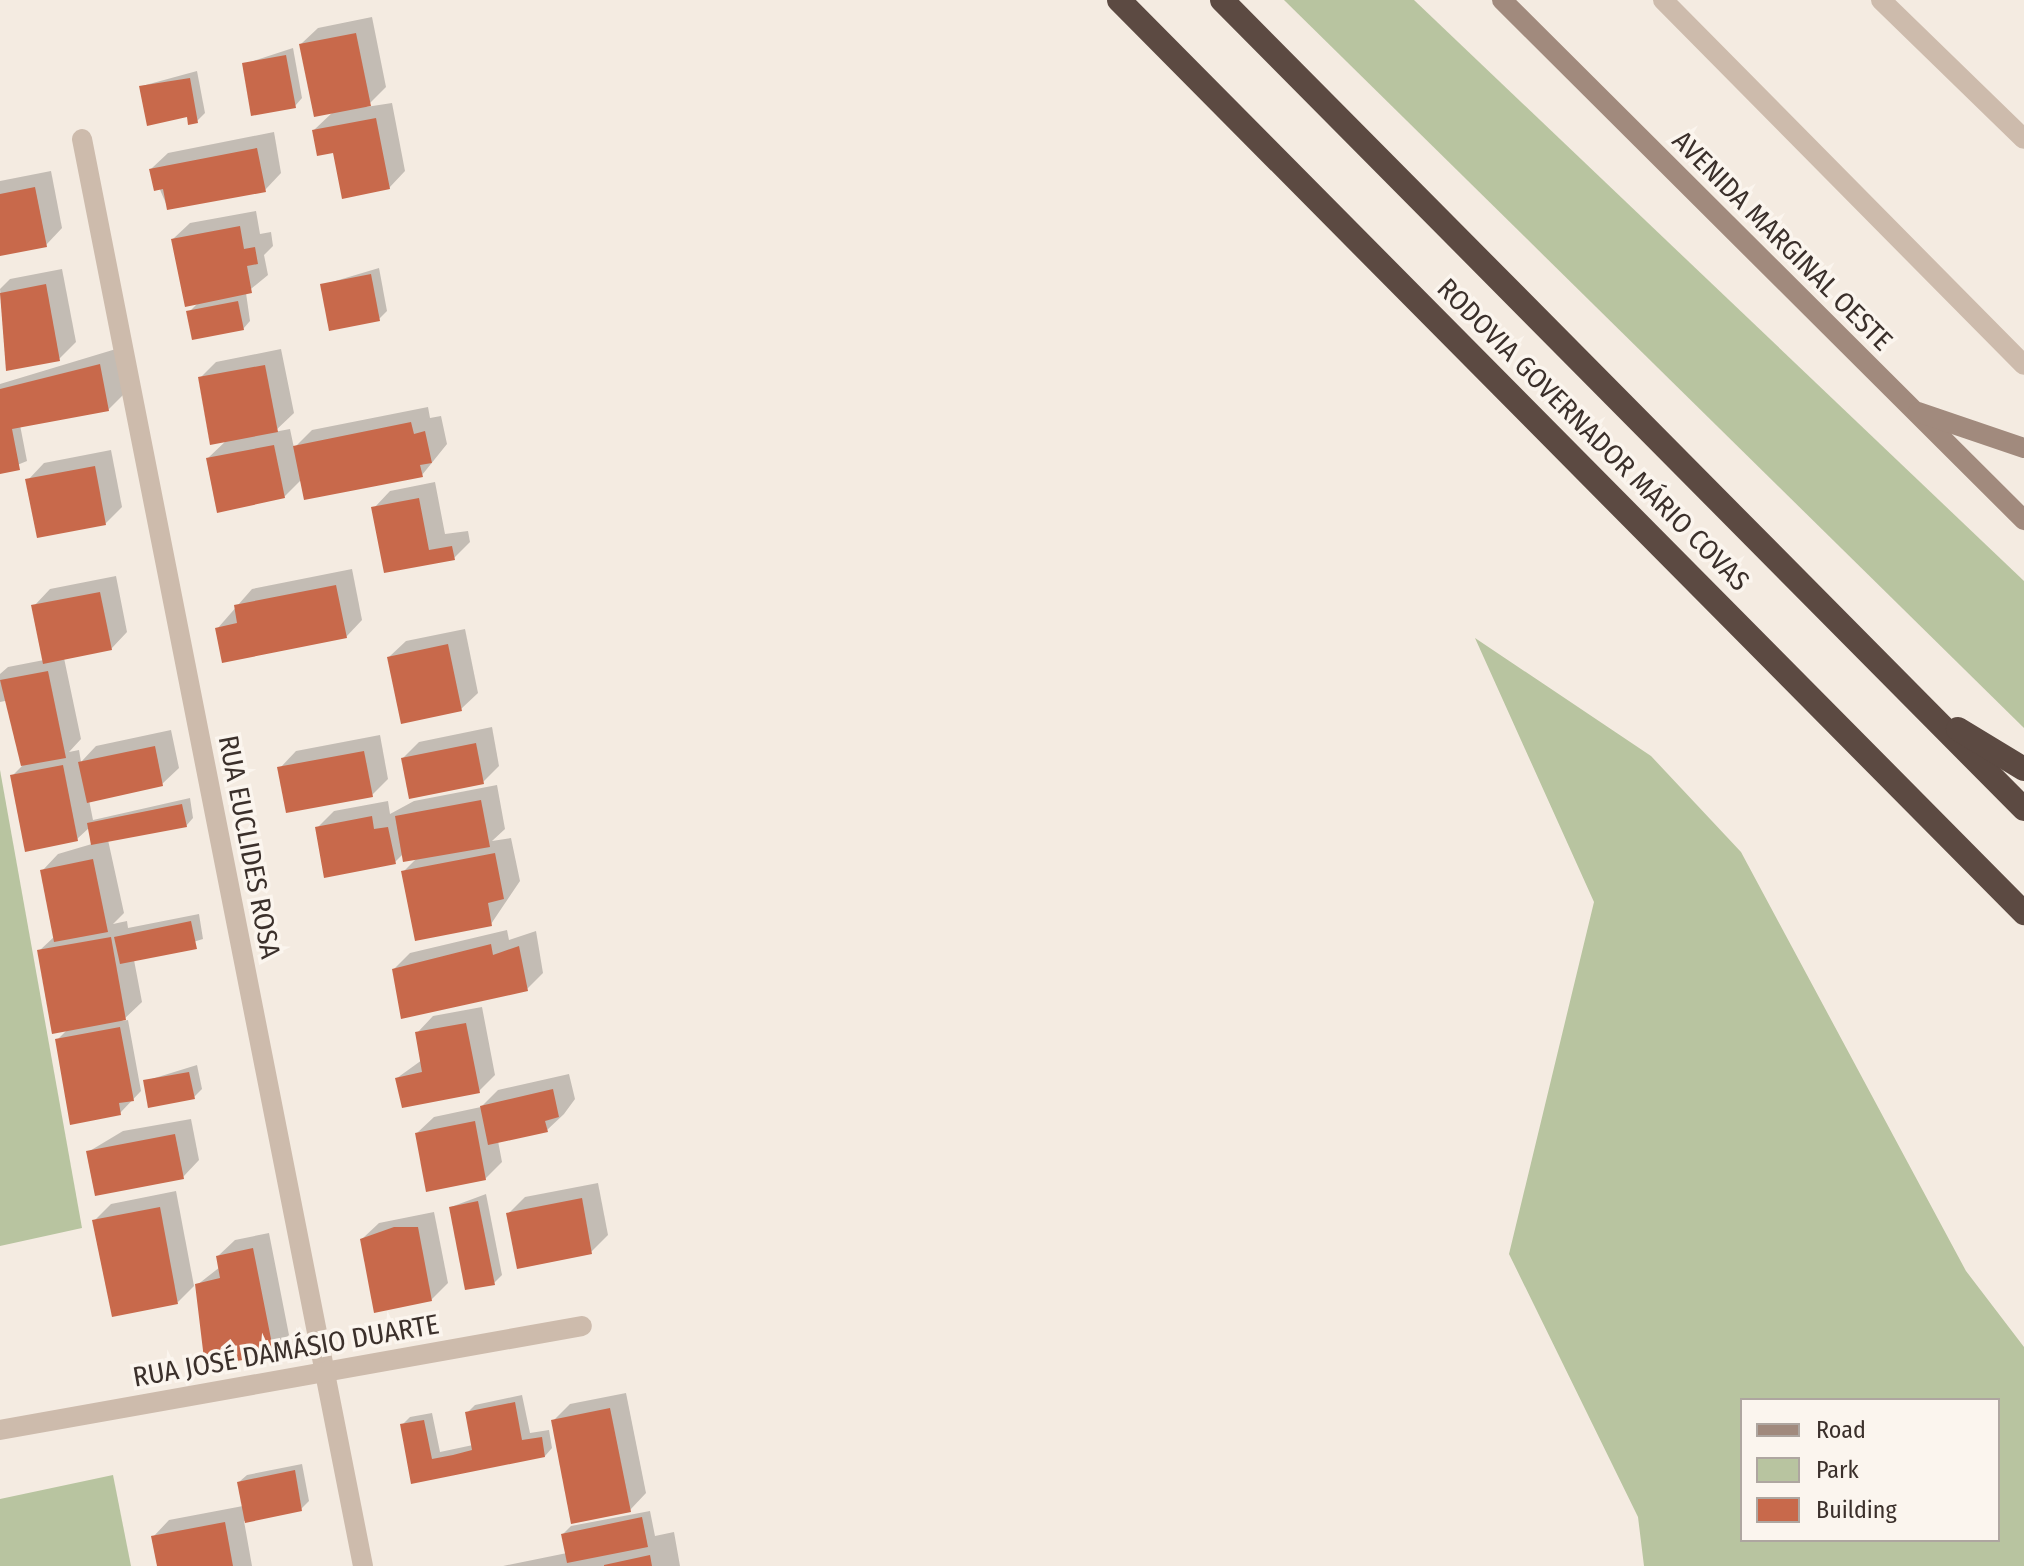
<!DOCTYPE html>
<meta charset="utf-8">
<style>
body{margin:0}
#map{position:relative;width:2024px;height:1566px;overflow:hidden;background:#f4ebe1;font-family:"Fira Sans Condensed",sans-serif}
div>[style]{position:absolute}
.green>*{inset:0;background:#b8c4a0}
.shadow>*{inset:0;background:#0003}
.building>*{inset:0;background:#c8694b}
.service>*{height:20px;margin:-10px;padding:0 10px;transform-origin:10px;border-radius:10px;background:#cdbbac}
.minor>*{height:20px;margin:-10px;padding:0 10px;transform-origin:10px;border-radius:10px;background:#cdbbac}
.secondary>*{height:20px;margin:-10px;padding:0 10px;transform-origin:10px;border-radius:10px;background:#a18a7d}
.motorway>*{height:24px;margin:-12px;padding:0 12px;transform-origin:12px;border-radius:12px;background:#5c4a42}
span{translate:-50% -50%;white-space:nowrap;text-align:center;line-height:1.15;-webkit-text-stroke:7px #fbf5ee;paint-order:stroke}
.street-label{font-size:28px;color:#3b302b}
.legend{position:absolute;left:1740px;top:1398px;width:260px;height:144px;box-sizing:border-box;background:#fbf5ee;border:2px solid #aea6a0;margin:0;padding:10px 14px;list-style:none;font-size:24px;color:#3b302b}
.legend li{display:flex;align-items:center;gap:16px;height:40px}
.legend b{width:40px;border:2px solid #aea6a0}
</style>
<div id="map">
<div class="green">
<i style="clip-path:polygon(1284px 0,1414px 0,2024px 581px,2024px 728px)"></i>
<i style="clip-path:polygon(evenodd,1475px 638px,1651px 756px,1741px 852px,1966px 1271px,2024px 1347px,2024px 1566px,1644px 1566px,1638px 1517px,1509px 1254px,1594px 902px,1475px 638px,1742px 1400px,1998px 1400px,1998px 1540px,1742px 1540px,1742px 1400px)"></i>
<i style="clip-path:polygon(0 770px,82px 1228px,0 1246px)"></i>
<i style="clip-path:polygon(113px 1475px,131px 1566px,0 1566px,0 1499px)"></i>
</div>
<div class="shadow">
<i style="clip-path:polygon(372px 17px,386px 87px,366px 107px,392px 103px,405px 171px,389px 188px,314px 130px,334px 111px,301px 44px,318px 28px)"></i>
<i style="clip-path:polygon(293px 48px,302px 98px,295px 106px,244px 64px)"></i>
<i style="clip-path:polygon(197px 71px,205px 113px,197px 121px,142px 86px)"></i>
<i style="clip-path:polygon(274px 132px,281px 173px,265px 190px,168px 208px,151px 169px,168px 153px)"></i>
<i style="clip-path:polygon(51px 171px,62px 228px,46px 245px,0 254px,0 181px)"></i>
<i style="clip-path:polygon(256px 211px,260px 234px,271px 232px,273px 246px,264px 255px,268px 275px,246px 293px,250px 321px,243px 329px,189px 312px,199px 302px,173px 239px,190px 223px)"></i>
<i style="clip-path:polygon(379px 268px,387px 311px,379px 319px,322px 285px)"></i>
<i style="clip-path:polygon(62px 269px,76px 342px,59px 359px,8px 368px,0 289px,10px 279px)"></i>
<i style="clip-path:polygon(116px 349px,125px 393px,108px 410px,20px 425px,27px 461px,0 472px,0 384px)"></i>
<i style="clip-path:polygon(281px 349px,294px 413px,274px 432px,290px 429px,294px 448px,312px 430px,428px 407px,430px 418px,441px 416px,447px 444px,422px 475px,302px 479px,284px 497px,208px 458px,228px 439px,200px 378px,216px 362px)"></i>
<i style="clip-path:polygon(111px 450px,122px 507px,105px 524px,28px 480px,44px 463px)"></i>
<i style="clip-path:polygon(435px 482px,445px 534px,468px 531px,470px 542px,454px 558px,386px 571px,374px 508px,390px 491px)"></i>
<i style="clip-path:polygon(352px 569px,362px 620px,346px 637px,217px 629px,252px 589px)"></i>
<i style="clip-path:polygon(116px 576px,127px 632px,111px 649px,64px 658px,81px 739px,69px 752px,79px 750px,81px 762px,96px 746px,171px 730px,179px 768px,162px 784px,89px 800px,93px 820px,190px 798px,193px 818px,186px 826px,108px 840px,124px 913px,113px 924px,127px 921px,128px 928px,199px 914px,203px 939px,134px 960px,142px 1002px,122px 1021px,128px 1020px,141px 1091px,120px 1113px,57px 1040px,68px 1029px,39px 951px,55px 936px,42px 871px,58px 854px,102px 841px,90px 827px,77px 839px,12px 776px,23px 765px,10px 700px,0 702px,0 674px,8px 667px,44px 660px,34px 606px,50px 589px)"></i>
<i style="clip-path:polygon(465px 629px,478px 693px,461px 709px,389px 657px,406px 641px)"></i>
<i style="clip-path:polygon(492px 727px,499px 766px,483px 782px,403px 758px,419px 742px)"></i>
<i style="clip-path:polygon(380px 735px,388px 779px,372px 795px,280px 768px,296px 751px)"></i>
<i style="clip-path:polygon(497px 785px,505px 829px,492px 841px,511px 838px,520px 881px,491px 924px,403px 872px,417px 858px,403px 854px,395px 862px,317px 828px,334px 811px,388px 801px,390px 814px,414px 801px)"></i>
<i style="clip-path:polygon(507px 930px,509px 940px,536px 931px,543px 973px,527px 989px,394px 969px,410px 953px)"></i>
<i style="clip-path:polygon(482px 1007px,495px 1075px,479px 1091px,397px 1078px,422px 1060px,417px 1033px,433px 1016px)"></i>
<i style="clip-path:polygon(197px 1065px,202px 1089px,194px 1097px,145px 1081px)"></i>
<i style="clip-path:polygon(569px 1074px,575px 1099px,564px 1114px,547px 1130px,498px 1141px,502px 1162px,485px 1179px,417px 1133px,434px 1117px,481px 1107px,498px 1090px)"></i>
<i style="clip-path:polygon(191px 1119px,199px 1160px,183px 1177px,88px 1152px,123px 1131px)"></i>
<i style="clip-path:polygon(598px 1183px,608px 1235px,591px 1252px,508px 1214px,525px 1197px)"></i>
<i style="clip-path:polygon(176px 1191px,194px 1286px,178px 1302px,94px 1221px,111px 1204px)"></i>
<i style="clip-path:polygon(486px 1194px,502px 1275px,494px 1283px,451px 1207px)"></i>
<i style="clip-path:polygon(434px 1212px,448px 1283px,431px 1300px,362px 1239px,379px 1223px)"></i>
<i style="clip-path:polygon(269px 1233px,289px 1335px,273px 1352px,197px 1285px,220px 1267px,218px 1256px,235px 1240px)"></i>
<i style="clip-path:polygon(626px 1393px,646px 1493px,630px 1510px,553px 1421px,570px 1404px)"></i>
<i style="clip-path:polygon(522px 1395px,530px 1433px,549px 1430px,552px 1448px,545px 1456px,413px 1482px,402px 1425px,410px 1417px,432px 1413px,440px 1452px,473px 1445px,467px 1413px,475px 1405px)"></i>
<i style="clip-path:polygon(302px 1464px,309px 1501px,301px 1509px,244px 1521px,252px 1566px,159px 1566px,153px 1537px,169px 1520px,243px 1506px,239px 1482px,247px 1475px)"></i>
<i style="clip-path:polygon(650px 1511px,655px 1536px,674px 1532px,680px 1566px,503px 1566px,567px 1553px,563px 1534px,571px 1526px)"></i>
</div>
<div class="building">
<i style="clip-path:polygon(356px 33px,371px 106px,314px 117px,299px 44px)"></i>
<i style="clip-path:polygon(286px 55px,296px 108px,251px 116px,242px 63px)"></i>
<i style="clip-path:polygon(190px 78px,198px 123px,188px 125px,187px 117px,147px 126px,139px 86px)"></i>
<i style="clip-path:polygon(376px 118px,390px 189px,342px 199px,333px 153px,317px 156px,312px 130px)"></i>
<i style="clip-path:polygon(257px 148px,266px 192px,167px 210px,163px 189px,154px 191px,149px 169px)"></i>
<i style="clip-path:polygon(35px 187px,47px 247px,0 256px,0 194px)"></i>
<i style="clip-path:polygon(240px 226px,244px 249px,255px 247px,258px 264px,247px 266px,252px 293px,185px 307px,171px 239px)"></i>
<i style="clip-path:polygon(371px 274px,380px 321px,329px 331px,320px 284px)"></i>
<i style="clip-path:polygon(46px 284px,60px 361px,6px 371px,0 293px)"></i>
<i style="clip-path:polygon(238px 301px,244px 330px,192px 340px,186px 311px)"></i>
<i style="clip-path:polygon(100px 364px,109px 411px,12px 429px,20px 470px,0 474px,0 389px)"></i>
<i style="clip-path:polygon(265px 365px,278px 432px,210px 445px,198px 377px)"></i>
<i style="clip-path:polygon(411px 422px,414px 434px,425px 431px,432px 463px,420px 465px,423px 477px,304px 500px,293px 446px)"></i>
<i style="clip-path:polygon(274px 445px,285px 498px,217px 513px,206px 458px)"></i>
<i style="clip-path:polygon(95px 466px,106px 525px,37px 538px,25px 479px)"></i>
<i style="clip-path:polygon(419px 498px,429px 550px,452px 546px,455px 560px,384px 573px,371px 507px)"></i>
<i style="clip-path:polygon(336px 585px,347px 638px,222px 663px,215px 628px,237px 623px,234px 605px)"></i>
<i style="clip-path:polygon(100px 592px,112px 650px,43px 664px,31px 605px)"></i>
<i style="clip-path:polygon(448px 644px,462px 711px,401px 724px,387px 657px)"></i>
<i style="clip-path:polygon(48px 671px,66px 758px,21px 766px,0 680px)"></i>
<i style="clip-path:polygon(476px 743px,484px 784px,409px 799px,401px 758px)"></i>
<i style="clip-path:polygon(155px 746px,163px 786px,87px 803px,78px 762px)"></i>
<i style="clip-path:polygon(364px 751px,373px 797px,286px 813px,277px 767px)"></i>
<i style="clip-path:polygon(63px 765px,78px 841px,25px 852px,10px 775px)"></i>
<i style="clip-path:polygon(481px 800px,490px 847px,403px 862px,395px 816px)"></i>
<i style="clip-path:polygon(182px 804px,187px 827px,91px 845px,87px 823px)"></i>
<i style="clip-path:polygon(372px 816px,374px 829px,388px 827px,396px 864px,324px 878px,315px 827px)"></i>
<i style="clip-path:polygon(495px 853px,504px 899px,488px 903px,492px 926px,415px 941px,401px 871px)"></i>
<i style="clip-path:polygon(93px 859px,108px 932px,54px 942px,40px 870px)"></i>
<i style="clip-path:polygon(191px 921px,197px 949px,120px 964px,114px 937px)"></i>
<i style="clip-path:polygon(111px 937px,126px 1020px,52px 1034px,37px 950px)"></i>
<i style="clip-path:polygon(491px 944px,493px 955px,519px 946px,528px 991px,401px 1019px,392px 969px)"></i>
<i style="clip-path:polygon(466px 1023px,480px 1093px,402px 1108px,395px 1078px,422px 1072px,415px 1032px)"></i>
<i style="clip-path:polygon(120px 1027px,134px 1101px,119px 1103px,121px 1115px,70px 1125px,55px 1039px)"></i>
<i style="clip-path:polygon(189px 1072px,195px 1099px,148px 1108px,143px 1080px)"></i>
<i style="clip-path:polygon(553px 1089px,559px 1117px,545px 1121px,548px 1132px,488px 1145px,480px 1106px)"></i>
<i style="clip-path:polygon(475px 1121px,486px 1180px,426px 1192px,415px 1133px)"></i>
<i style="clip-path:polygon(175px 1134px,184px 1179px,95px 1196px,86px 1151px)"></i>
<i style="clip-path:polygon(582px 1198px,592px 1254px,517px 1269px,506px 1213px)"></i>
<i style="clip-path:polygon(478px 1201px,495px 1285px,465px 1290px,449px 1207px)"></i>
<i style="clip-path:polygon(160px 1207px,178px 1304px,112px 1317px,92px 1220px)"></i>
<i style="clip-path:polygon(394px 1227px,418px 1227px,432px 1301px,374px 1313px,360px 1239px)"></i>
<i style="clip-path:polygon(253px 1248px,274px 1354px,205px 1367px,195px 1284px,220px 1278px,216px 1256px)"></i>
<i style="clip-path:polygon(515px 1402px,522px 1440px,542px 1437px,545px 1457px,411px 1484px,400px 1424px,424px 1420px,432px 1459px,453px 1455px,472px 1450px,465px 1412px)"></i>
<i style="clip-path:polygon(610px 1408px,631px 1512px,571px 1524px,551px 1420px)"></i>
<i style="clip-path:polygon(295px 1470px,302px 1511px,245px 1523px,237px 1482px)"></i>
<i style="clip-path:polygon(642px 1517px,648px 1547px,567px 1563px,561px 1534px)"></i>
<i style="clip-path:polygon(225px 1522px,233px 1566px,157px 1566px,151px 1536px)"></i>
<i style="clip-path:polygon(650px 1555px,652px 1566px,604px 1566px,604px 1565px)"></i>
</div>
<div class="service">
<i style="left:1881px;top:0;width:199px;rotate:44.2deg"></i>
</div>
<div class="minor">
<i style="left:1663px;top:0;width:513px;rotate:45.32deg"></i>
<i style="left:82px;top:139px;width:1454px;rotate:78.86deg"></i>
<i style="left:0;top:1430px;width:591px;rotate:-10.13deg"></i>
</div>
<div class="secondary">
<i style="left:1502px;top:0;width:737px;rotate:44.89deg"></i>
<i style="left:1918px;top:412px;width:112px;rotate:18.8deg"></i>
</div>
<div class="motorway">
<i style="left:1119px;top:0;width:1286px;rotate:45.25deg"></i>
<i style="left:1222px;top:0;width:1139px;rotate:45.25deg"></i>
<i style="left:1958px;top:729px;width:77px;rotate:31.2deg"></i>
</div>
<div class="street-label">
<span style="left:1782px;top:241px;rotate:45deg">AVENIDA MARGINAL OESTE</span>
<span style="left:1593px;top:435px;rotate:45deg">RODOVIA GOVERNADOR MÁRIO COVAS</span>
<span style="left:249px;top:847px;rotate:79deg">RUA EUCLIDES ROSA</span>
<span style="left:286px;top:1351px;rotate:-10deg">RUA JOSÉ DAMÁSIO DUARTE</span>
</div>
<ul class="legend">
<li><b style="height:10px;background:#a18a7d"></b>Road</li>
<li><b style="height:22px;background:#b8c4a0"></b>Park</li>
<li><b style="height:22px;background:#c8694b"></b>Building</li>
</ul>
</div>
